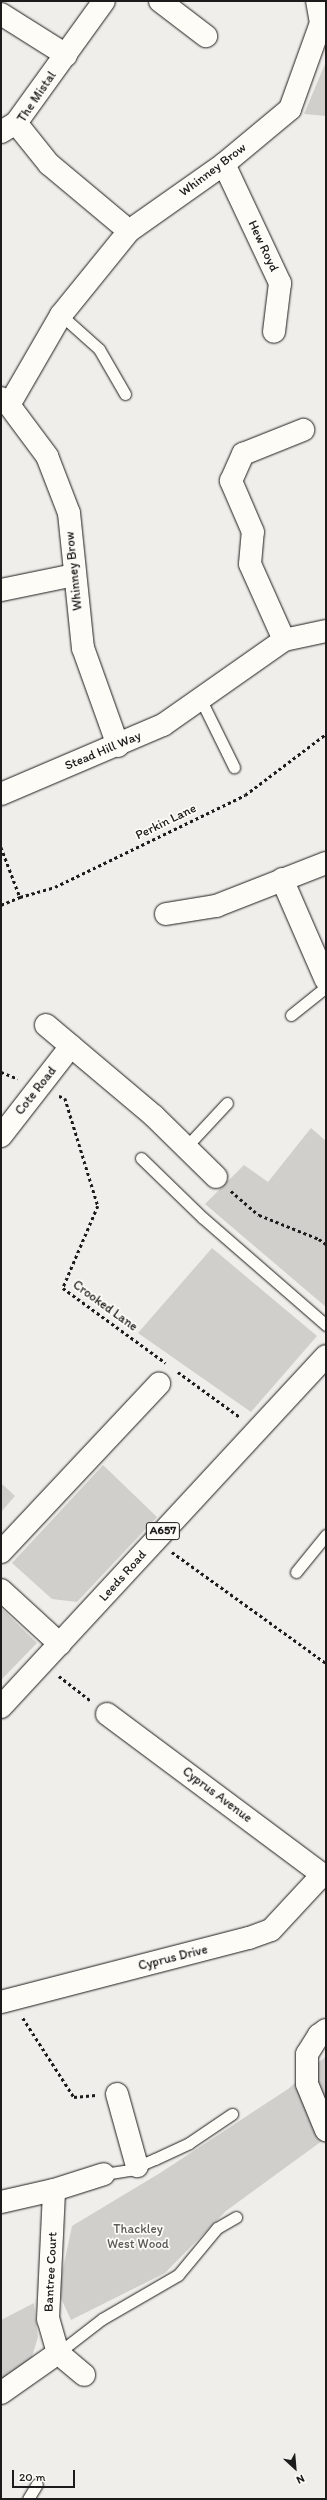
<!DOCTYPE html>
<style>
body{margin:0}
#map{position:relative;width:327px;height:2500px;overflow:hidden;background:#f0eeea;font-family:Itim,sans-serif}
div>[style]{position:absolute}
.green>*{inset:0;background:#d0cfcc}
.path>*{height:2.5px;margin-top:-1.25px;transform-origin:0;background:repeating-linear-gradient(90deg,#1c1c1c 0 3px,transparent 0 6px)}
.roads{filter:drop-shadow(0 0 1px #1c1c1c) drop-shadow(0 0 1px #1c1c1c)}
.lane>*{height:11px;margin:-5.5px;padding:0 5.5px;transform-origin:5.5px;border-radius:5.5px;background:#fdfcf7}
.street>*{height:22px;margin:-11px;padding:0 11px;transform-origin:11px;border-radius:11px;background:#fdfcf7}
.secondary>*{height:22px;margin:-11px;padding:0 11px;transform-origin:11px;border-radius:11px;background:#fdfcf7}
.primary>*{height:22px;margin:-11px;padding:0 11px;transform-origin:11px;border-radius:11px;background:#fdfcf7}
span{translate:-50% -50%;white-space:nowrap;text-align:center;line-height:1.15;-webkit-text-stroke:3.5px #fdfcf7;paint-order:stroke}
.shield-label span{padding:1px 3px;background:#fdfcf7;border:1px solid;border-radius:3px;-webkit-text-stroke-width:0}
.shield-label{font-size:12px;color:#1c1c1c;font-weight:700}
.street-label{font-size:13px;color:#1c1c1c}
.park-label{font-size:13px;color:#5b5b5a}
.frame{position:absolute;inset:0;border:2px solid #1c1c1c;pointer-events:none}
.north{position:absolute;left:275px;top:2448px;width:40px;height:40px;-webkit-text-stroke:3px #fdfcf7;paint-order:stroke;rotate:154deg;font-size:11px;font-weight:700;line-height:16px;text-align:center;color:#1c1c1c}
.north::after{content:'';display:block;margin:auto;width:14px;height:18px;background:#1c1c1c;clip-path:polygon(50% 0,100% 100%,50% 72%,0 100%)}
.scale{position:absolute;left:12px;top:2470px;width:63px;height:18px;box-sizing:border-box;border:2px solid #1c1c1c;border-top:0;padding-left:5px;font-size:12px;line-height:14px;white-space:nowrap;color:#1c1c1c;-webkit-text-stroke:3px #fdfcf7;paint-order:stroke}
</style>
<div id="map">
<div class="green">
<i style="clip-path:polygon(326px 62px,326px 116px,304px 114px,325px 64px)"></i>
<i style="clip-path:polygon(311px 1128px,326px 1141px,326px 1307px,205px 1204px,244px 1165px,268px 1182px)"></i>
<i style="clip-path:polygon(212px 1248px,317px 1336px,251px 1412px,138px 1333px)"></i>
<i style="clip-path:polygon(103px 1465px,157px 1517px,77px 1602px,52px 1599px,12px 1563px)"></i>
<i style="clip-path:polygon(1px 1483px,15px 1496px,1px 1512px)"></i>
<i style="clip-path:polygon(1px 1608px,37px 1643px,1px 1680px)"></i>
<i style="clip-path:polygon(326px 2056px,326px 2138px,226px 2211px,165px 2273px,71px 2320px,58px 2292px,72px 2226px,160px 2173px,288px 2089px)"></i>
<i style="clip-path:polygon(34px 2303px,38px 2337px,31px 2360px,1px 2380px,1px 2320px)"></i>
</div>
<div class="path">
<i style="left:1px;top:847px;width:53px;rotate:69.2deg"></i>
<i style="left:1px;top:905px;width:21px;rotate:-23deg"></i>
<i style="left:20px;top:897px;width:36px;rotate:-16deg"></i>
<i style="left:55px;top:887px;width:211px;rotate:-25.8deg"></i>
<i style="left:245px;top:795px;width:101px;rotate:-37deg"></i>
<i style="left:1px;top:1072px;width:18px;rotate:22deg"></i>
<i style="left:59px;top:1096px;width:6px;rotate:18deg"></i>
<i style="left:65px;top:1098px;width:113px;rotate:73deg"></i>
<i style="left:98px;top:1206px;width:89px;rotate:113.1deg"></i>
<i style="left:63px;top:1288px;width:127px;rotate:36.1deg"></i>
<i style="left:231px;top:1191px;width:37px;rotate:41deg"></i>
<i style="left:259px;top:1215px;width:65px;rotate:21.8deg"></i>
<i style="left:319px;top:1239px;width:9px;rotate:36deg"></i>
<i style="left:178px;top:1372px;width:77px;rotate:36deg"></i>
<i style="left:172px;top:1552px;width:190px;rotate:35.8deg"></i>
<i style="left:59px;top:1676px;width:41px;rotate:38deg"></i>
<i style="left:23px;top:2018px;width:94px;rotate:57.2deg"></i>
<i style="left:74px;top:2097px;width:22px;rotate:-5deg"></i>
</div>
<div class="roads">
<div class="lane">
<i style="left:61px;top:315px;width:51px;rotate:41.8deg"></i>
<i style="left:99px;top:349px;width:52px;rotate:60deg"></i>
<i style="left:201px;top:700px;width:75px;rotate:63.8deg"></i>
<i style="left:291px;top:1015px;width:45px;rotate:-38.7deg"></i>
<i style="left:186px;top:1147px;width:60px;rotate:-47deg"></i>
<i style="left:141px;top:1158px;width:86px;rotate:44.1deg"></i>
<i style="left:203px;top:1218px;width:163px;rotate:41deg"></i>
<i style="left:296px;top:1572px;width:48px;rotate:-51deg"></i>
<i style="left:104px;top:2174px;width:25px;rotate:-9deg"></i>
<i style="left:129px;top:2170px;width:28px;rotate:-23deg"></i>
<i style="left:155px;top:2159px;width:38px;rotate:-25deg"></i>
<i style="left:189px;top:2143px;width:52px;rotate:-34deg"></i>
<i style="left:58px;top:2353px;width:56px;rotate:-37.7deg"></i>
<i style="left:102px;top:2319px;width:88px;rotate:-30.1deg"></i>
<i style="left:178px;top:2275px;width:61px;rotate:-50.3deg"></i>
<i style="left:217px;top:2228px;width:22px;rotate:-30deg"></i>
<i style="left:28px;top:2499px;width:17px;rotate:-59deg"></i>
</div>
<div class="street">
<i style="left:160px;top:1px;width:58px;rotate:37.3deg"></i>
<i style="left:1px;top:14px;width:77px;rotate:32.2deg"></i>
<i style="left:16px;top:123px;width:53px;rotate:51.2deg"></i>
<i style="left:49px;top:164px;width:104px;rotate:39.9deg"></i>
<i style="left:1px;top:132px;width:17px;rotate:-31deg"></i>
<i style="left:16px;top:123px;width:150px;rotate:-54.2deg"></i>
<i style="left:224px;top:164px;width:132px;rotate:64.8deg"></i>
<i style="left:280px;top:283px;width:49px;rotate:97deg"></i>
<i style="left:1px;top:398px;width:11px;rotate:41deg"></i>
<i style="left:9px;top:405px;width:64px;rotate:53.3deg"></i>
<i style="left:47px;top:456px;width:61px;rotate:68.9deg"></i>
<i style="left:69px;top:513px;width:136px;rotate:84.1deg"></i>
<i style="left:83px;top:648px;width:104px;rotate:70.3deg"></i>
<i style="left:9px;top:405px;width:104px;rotate:-60deg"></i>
<i style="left:61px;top:315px;width:108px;rotate:-51deg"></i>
<i style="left:129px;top:231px;width:116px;rotate:-35.2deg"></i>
<i style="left:224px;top:164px;width:86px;rotate:-39.8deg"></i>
<i style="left:290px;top:109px;width:91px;rotate:-70.2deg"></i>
<i style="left:321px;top:23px;width:22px;rotate:-100deg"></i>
<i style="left:1px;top:590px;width:75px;rotate:-11.6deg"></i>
<i style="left:284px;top:640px;width:83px;rotate:-114.1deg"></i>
<i style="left:250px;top:564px;width:32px;rotate:-85deg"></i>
<i style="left:253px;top:532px;width:56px;rotate:-113.3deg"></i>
<i style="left:231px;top:481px;width:30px;rotate:-66deg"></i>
<i style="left:243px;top:454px;width:65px;rotate:-21.8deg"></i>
<i style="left:1px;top:794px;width:176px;rotate:-23.1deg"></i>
<i style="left:163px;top:725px;width:148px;rotate:-35.1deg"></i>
<i style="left:284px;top:640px;width:43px;rotate:-12.1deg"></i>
<i style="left:282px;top:879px;width:110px;rotate:66.5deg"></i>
<i style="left:166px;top:914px;width:51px;rotate:-9.1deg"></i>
<i style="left:216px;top:906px;width:118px;rotate:-21.4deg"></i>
<i style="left:46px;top:1025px;width:141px;rotate:40.1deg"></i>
<i style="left:154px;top:1116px;width:87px;rotate:44.5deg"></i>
<i style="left:1px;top:1136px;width:114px;rotate:-52.1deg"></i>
<i style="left:1px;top:1552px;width:231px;rotate:-46.8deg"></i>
<i style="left:1px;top:1590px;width:80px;rotate:42.5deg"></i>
<i style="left:107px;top:1714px;width:273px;rotate:36.7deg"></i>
<i style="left:1px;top:2002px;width:256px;rotate:-14.5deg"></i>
<i style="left:249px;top:1938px;width:23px;rotate:-20deg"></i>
<i style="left:271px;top:1930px;width:76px;rotate:-47.1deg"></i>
<i style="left:117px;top:2094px;width:75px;rotate:74.5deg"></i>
<i style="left:1px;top:2202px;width:54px;rotate:-12.8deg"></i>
<i style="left:54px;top:2190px;width:52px;rotate:-17.7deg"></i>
<i style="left:58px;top:2353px;width:34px;rotate:40deg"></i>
<i style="left:1px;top:2393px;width:70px;rotate:-35.1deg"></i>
<i style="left:58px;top:2353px;width:35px;rotate:-106deg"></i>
<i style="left:48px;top:2319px;width:129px;rotate:-87.3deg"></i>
</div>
<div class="secondary">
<i style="left:326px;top:2030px;width:9px;rotate:144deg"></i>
<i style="left:319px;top:2035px;width:22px;rotate:122deg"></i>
<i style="left:307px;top:2054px;width:30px;rotate:90deg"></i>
<i style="left:307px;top:2084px;width:50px;rotate:67.6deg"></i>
</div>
<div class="primary">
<i style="left:1px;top:1707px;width:478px;rotate:-47.2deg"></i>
</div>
</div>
<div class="shield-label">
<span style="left:163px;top:1531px">A657</span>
</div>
<div class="street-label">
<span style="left:37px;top:97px;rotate:-56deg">The Mistal</span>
<span style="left:213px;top:170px;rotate:-37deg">Whinney Brow</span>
<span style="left:263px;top:246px;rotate:65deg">Hew Royd</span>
<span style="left:74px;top:571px;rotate:-96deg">Whinney Brow</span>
<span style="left:103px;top:751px;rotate:-23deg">Stead Hill Way</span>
<span style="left:166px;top:822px;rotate:-26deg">Perkin Lane</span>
<span style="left:36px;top:1091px;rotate:-52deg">Cote Road</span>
<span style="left:105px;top:1306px;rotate:36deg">Crooked Lane</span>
<span style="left:123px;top:1576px;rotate:-48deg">Leeds Road</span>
<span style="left:217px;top:1795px;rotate:37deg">Cyprus Avenue</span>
<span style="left:173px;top:1958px;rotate:-14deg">Cyprus Drive</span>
<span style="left:51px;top:2272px;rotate:-87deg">Bantree Court</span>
</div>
<div class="park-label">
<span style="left:138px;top:2237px">Thackley<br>West Wood</span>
</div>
<div class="frame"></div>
<div class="north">N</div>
<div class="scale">20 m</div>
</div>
